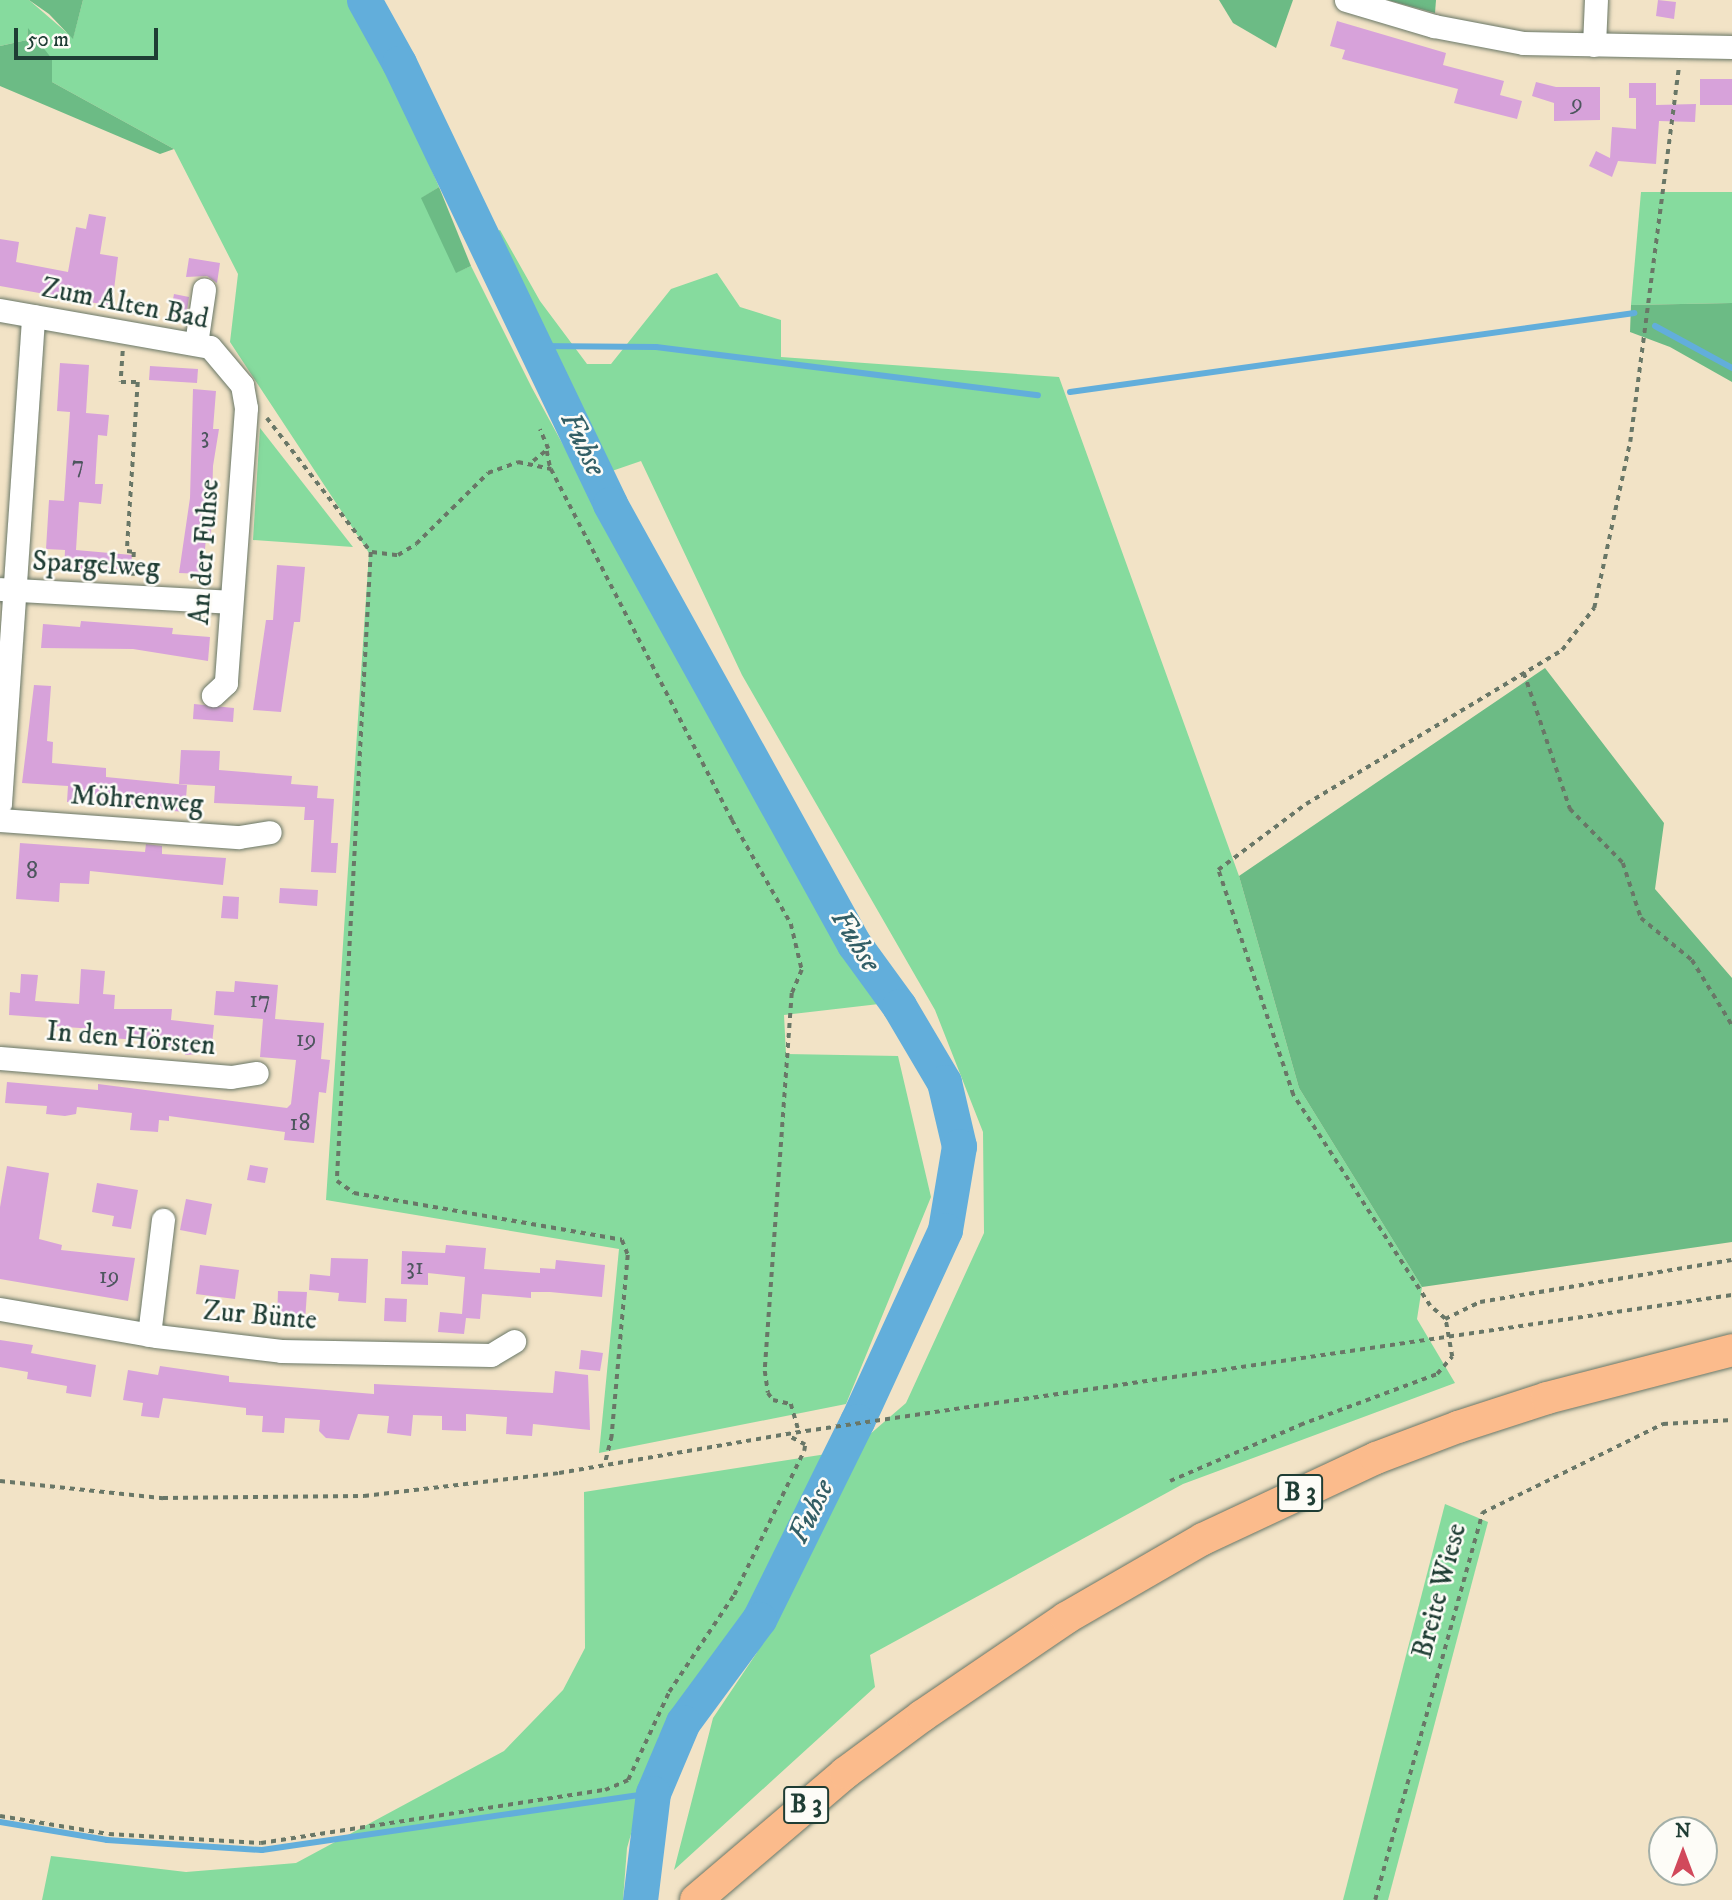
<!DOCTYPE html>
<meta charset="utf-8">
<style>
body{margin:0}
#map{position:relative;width:1732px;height:1900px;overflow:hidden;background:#f2e3c6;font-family:"IM FELL DW Pica",serif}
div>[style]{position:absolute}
.green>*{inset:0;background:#86db9e}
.forest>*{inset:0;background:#6cbb85}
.stream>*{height:6px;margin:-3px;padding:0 3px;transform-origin:3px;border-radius:3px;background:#62aedb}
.river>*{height:35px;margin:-17.5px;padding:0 17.5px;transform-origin:17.5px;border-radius:17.5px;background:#62aedb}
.building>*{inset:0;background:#d7a2da}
.path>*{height:3.5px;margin-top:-1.75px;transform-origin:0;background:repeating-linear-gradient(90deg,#697767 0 5px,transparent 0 10px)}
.roads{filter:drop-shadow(0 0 2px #697767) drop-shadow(0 0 2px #697767)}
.minor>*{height:23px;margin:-11.5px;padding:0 11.5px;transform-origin:11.5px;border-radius:11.5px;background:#fff}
.highway>*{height:32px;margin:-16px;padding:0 16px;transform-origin:16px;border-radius:16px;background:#fbbb8c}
span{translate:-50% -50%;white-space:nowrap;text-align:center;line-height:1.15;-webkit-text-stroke:5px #fdfcf7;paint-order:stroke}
.number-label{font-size:24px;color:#4d565e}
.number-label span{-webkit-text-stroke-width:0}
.shield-label span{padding:2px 5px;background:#fdfcf7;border:2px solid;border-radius:5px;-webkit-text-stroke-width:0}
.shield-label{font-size:26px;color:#1f3d34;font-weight:700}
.street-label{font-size:28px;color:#1f3d34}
.water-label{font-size:30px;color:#335f66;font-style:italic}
.north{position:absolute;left:1648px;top:1816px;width:70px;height:70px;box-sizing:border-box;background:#fdfcf7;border:2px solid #a4b0a9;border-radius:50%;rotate:0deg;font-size:19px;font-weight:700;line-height:28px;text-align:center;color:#1f3d34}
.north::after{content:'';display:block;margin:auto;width:24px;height:32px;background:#d1495b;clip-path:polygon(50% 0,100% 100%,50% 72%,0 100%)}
.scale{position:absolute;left:14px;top:28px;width:144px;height:32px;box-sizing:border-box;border:4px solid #1f3d34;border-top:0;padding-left:9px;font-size:21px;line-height:24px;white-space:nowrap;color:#1f3d34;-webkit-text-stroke:5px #fdfcf7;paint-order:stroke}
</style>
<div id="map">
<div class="green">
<i style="clip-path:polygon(0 0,29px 0,73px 38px,83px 0,347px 0,386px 64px,439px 187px,422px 198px,457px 272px,471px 266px,532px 388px,801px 881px,879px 1004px,784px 1015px,786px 1054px,898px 1056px,931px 1197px,846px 1404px,599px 1453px,619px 1249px,326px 1200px,369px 553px,230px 342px,238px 274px,174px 149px,52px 82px,28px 29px,27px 40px,0 46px)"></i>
<i style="clip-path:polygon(1641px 192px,1732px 192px,1732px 303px,1631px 305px)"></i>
<i style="clip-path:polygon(500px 230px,540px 301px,587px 364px,611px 364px,671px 289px,717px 273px,740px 307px,781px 320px,781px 357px,1059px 377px,1239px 876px,1299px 1088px,1422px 1287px,1417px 1319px,1455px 1383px,1183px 1484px,870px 1655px,875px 1687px,674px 1870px,713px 1718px,756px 1654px,869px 1435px,906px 1403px,984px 1233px,983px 1132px,935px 1010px,742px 675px,641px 461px,609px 472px,491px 234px)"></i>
<i style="clip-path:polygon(260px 428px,353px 547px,253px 540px)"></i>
<i style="clip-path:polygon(833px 1453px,761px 1595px,659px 1736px,627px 1848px,623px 1900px,42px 1900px,51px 1856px,186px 1872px,296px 1863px,504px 1751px,563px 1690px,585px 1648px,584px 1492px)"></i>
<i style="clip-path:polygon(1445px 1504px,1488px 1522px,1388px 1900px,1343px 1900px)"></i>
</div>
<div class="forest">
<i style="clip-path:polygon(29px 0,83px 0,73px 39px,49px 14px)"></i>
<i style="clip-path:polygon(1219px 0,1293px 0,1276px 48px,1233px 23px)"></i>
<i style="clip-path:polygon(1388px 0,1436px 0,1435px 13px)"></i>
<i style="clip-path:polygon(28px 28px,52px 59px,52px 82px,174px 149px,160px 154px,0 86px,0 46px,27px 40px)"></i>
<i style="clip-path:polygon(439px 187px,471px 266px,456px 273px,421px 198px)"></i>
<i style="clip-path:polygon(1732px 303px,1732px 382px,1670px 347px,1630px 332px,1631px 305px)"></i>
<i style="clip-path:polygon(1545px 668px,1664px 823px,1655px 889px,1732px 978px,1732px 1242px,1422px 1287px,1299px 1088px,1239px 876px)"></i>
</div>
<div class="stream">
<i style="left:1655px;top:326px;width:88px;rotate:28.6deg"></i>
<i style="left:535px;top:346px;width:121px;rotate:0.5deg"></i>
<i style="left:656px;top:347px;width:385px;rotate:7.2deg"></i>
<i style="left:1070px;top:392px;width:570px;rotate:-7.96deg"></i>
<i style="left:0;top:1822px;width:109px;rotate:9.5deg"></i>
<i style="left:107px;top:1840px;width:155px;rotate:3.7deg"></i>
<i style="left:262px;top:1850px;width:395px;rotate:-8.3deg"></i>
</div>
<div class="river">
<i style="left:364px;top:0;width:72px;rotate:60.9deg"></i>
<i style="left:399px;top:63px;width:489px;rotate:64.4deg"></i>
<i style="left:610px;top:504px;width:503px;rotate:60.99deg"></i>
<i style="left:854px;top:944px;width:77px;rotate:54deg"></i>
<i style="left:899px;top:1006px;width:88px;rotate:59.4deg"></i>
<i style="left:944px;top:1082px;width:66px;rotate:76.8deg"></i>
<i style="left:959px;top:1146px;width:85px;rotate:99.5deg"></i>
<i style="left:945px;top:1230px;width:210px;rotate:114.7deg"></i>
<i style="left:857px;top:1421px;width:221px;rotate:116.3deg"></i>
<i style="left:759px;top:1619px;width:128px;rotate:126.4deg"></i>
<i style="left:683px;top:1722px;width:77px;rotate:112.9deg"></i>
<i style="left:653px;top:1793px;width:108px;rotate:96.9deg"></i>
</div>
<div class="building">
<i style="clip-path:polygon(1658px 0,1676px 2px,1674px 19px,1656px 16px)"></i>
<i style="clip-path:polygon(1337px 21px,1446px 53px,1443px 65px,1504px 81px,1500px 95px,1522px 101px,1517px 119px,1454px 103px,1458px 89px,1342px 59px,1345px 50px,1330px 46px)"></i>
<i style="clip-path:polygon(1700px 79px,1732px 79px,1732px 105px,1700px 105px)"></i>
<i style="clip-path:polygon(1536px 82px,1556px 87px,1600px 87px,1600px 120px,1554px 121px,1554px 103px,1532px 96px)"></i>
<i style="clip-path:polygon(1629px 83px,1656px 83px,1656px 105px,1696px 104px,1695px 122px,1659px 121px,1656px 164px,1618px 161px,1612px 177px,1589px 166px,1596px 151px,1610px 158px,1612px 127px,1636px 129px,1636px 98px,1629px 98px)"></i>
<i style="clip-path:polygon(89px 214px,106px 217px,100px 254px,118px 257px,112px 306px,0 286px,0 239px,19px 242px,16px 262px,68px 272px,76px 227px,86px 229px)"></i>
<i style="clip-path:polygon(189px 258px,220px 263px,217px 283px,207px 276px,186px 277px)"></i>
<i style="clip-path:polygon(174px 294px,189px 297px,186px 318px,170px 316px)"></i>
<i style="clip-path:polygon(60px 363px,89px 365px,86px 413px,109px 415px,107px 436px,98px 435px,95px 484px,103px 484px,101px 504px,79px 502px,76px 550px,132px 555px,131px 570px,83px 566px,82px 573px,64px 572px,65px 550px,46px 549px,49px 500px,64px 501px,70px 412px,57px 411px)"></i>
<i style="clip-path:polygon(150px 366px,198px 369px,197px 383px,149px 380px)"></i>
<i style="clip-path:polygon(193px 389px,216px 391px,213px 429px,219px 429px,213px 466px,211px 537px,206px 537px,203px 574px,179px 573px,190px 498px)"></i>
<i style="clip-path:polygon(277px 565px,305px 567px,300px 622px,294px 622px,281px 712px,253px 710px,266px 620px,273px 620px)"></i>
<i style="clip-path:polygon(81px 621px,173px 628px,172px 634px,210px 637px,208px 661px,133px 649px,41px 648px,43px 624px,80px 627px)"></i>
<i style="clip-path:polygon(34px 685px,51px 686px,47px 741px,53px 742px,52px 763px,106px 768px,106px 777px,187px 785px,185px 812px,67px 802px,68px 786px,22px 783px)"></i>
<i style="clip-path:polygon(194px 704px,234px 708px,233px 722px,193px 719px)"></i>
<i style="clip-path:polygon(181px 750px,220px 751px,219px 770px,292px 776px,291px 784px,318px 786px,317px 798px,334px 799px,331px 843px,338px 843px,336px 873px,311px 872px,314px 820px,304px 820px,305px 807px,214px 803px,215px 786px,179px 784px)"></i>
<i style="clip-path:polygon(20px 843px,145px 852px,146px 844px,162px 846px,162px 854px,226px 858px,223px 885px,90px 871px,89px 884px,60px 883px,59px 902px,16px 899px)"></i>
<i style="clip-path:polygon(280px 888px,318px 890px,317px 906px,279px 903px)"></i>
<i style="clip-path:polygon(223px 896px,239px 897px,238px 919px,221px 918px)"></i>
<i style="clip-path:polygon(81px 969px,105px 971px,103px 994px,115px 995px,114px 1009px,172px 1009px,171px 1020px,214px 1025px,211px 1053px,185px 1055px,186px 1049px,140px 1045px,140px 1040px,94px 1037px,95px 1029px,50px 1026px,51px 1018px,9px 1015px,10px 992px,20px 993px,21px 974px,38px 975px,35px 1001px,79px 1004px)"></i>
<i style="clip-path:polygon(235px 981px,278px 985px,275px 1019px,324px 1023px,321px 1059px,330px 1060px,326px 1093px,319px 1092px,314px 1143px,284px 1140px,285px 1132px,169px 1116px,169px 1121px,159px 1120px,158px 1132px,130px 1130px,132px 1113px,77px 1107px,76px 1114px,65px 1116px,46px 1114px,47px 1106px,5px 1103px,7px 1082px,98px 1090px,98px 1084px,287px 1108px,291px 1104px,296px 1060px,260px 1057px,263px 1019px,214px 1015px,216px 991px,234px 992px)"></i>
<i style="clip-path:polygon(250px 1165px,268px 1168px,265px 1183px,247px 1180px)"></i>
<i style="clip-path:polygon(7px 1166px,49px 1173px,39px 1239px,62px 1245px,61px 1250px,135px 1258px,128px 1301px,0 1279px,0 1207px)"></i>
<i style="clip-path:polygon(97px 1183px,138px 1190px,131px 1229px,112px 1226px,114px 1216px,92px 1212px)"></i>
<i style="clip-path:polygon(186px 1199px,212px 1204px,206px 1235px,180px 1230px)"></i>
<i style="clip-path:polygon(446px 1245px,486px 1248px,484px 1269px,540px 1273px,540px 1268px,555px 1269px,556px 1260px,605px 1265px,602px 1297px,550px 1292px,531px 1292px,531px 1298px,482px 1294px,480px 1319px,466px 1318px,464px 1334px,438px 1332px,440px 1312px,462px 1314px,465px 1277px,428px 1273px,428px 1285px,401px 1284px,402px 1251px,445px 1253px)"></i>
<i style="clip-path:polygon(331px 1258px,368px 1259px,366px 1303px,338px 1301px,339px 1293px,309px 1290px,310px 1274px,330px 1276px)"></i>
<i style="clip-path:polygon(200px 1265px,239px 1270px,235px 1299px,196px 1294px)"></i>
<i style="clip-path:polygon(278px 1291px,307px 1292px,305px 1321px,277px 1319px)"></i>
<i style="clip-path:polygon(385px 1298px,407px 1299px,406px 1322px,384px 1321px)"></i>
<i style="clip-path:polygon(0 1340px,33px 1345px,31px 1353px,96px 1365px,91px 1397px,66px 1393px,67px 1386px,27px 1379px,28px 1372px,0 1367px)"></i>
<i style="clip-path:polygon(581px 1350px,603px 1353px,600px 1371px,579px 1369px)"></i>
<i style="clip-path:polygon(160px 1366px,229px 1376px,229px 1382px,374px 1394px,374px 1384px,553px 1393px,555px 1371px,588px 1375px,590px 1430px,533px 1424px,532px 1436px,506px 1434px,507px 1417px,466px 1414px,466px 1431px,442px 1430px,442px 1416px,413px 1415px,411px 1436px,387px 1433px,389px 1416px,358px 1414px,349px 1440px,326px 1438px,319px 1431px,320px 1420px,285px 1418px,284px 1433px,262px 1432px,263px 1416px,246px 1415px,246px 1408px,163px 1398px,159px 1418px,141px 1416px,143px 1403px,123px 1400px,128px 1370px,158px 1375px)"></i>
</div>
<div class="path">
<i style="left:123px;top:351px;width:31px;rotate:94deg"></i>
<i style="left:121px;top:382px;width:17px"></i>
<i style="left:138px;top:382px;width:169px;rotate:93.7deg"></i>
<i style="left:127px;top:551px;width:7px;rotate:8deg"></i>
<i style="left:134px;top:552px;width:24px;rotate:92deg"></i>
<i style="left:267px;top:418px;width:170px;rotate:52.2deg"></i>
<i style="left:371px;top:552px;width:630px;rotate:93.09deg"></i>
<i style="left:337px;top:1181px;width:21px;rotate:35deg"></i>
<i style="left:354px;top:1193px;width:272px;rotate:9.9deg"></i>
<i style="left:622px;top:1240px;width:16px;rotate:68deg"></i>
<i style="left:628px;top:1255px;width:182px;rotate:95.1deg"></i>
<i style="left:612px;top:1436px;width:30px;rotate:104deg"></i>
<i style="left:547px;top:451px;width:16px;rotate:79deg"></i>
<i style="left:533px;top:461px;width:19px;rotate:-39deg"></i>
<i style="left:548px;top:449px;width:21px;rotate:-113deg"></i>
<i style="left:372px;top:552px;width:26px;rotate:7deg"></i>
<i style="left:398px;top:555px;width:21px;rotate:-31deg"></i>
<i style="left:416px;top:544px;width:101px;rotate:-44.6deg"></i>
<i style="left:488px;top:473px;width:32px;rotate:-20deg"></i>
<i style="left:518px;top:462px;width:34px;rotate:12deg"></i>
<i style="left:551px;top:469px;width:395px;rotate:62.7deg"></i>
<i style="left:732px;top:820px;width:120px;rotate:60.4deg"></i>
<i style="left:791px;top:924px;width:47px;rotate:76.6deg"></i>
<i style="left:802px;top:970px;width:25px;rotate:113deg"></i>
<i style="left:792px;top:993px;width:379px;rotate:94.1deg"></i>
<i style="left:765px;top:1371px;width:22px;rotate:82deg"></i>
<i style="left:768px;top:1393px;width:9px;rotate:54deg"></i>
<i style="left:773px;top:1400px;width:18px;rotate:13deg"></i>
<i style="left:791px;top:1404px;width:29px;rotate:74deg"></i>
<i style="left:1524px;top:673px;width:144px;rotate:71.3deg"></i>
<i style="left:1570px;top:809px;width:76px;rotate:45.5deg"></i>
<i style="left:1623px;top:863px;width:58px;rotate:71.9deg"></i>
<i style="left:1641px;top:918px;width:66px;rotate:39.5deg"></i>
<i style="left:1692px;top:960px;width:76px;rotate:58.4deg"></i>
<i style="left:1445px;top:1319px;width:39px;rotate:-26deg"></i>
<i style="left:1480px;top:1302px;width:255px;rotate:-9.5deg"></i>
<i style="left:0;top:1481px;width:164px;rotate:6deg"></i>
<i style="left:163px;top:1498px;width:201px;rotate:-0.6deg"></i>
<i style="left:364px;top:1496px;width:196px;rotate:-6.7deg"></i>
<i style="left:559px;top:1473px;width:251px;rotate:-9.7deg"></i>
<i style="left:806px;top:1431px;width:936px;rotate:-8.36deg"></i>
<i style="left:1170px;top:1481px;width:142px;rotate:-23.3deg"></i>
<i style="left:1300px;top:1425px;width:146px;rotate:-20.4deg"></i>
<i style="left:1437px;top:1374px;width:23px;rotate:-49deg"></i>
<i style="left:1452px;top:1357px;width:39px;rotate:-100deg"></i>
<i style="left:1445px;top:1319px;width:20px;rotate:-139deg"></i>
<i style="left:1430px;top:1306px;width:252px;rotate:-123deg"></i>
<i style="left:1293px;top:1095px;width:237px;rotate:-108.4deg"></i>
<i style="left:1218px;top:870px;width:110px;rotate:-36.9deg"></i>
<i style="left:1306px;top:804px;width:299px;rotate:-31deg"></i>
<i style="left:1562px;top:650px;width:53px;rotate:-52.7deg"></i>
<i style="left:1594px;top:608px;width:170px;rotate:-77.8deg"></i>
<i style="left:1630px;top:442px;width:378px;rotate:-82.6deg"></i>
<i style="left:0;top:1816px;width:110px;rotate:9.4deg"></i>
<i style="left:109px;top:1834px;width:152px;rotate:3.4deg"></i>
<i style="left:261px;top:1843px;width:348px;rotate:-8.8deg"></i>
<i style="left:605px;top:1790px;width:25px;rotate:-23deg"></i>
<i style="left:628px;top:1780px;width:97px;rotate:-65deg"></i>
<i style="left:669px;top:1692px;width:117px;rotate:-56.2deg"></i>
<i style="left:734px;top:1595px;width:160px;rotate:-64.1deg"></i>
<i style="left:804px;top:1451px;width:6px;rotate:-81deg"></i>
<i style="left:805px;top:1445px;width:19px;rotate:-152deg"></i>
<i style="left:1375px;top:1900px;width:402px;rotate:-74.5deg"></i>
<i style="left:1482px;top:1513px;width:202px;rotate:-26.2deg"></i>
<i style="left:1663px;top:1424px;width:69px;rotate:-3.3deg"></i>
</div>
<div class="roads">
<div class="minor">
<i style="left:1346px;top:0;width:92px;rotate:16.5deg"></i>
<i style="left:1434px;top:26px;width:91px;rotate:10.8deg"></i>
<i style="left:1523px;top:43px;width:209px;rotate:1.1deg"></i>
<i style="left:1594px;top:45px;width:45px;rotate:-87.5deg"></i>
<i style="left:0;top:310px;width:213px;rotate:10deg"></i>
<i style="left:210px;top:347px;width:50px;rotate:49.9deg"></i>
<i style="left:242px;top:385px;width:23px;rotate:80deg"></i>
<i style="left:246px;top:408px;width:276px;rotate:94.2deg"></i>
<i style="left:226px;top:683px;width:18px;rotate:137deg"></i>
<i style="left:196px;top:344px;width:55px;rotate:-81.6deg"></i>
<i style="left:0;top:589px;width:231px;rotate:3.2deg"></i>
<i style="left:0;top:803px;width:488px;rotate:-86.1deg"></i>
<i style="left:0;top:820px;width:240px;rotate:4.1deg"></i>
<i style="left:239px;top:837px;width:31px;rotate:-9deg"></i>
<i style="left:0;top:1058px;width:232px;rotate:4.7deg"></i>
<i style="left:231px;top:1077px;width:26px;rotate:-9deg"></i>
<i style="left:0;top:1309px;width:158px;rotate:9.8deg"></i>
<i style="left:156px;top:1336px;width:126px;rotate:6.8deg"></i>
<i style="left:281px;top:1351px;width:210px;rotate:1.1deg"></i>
<i style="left:491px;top:1355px;width:27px;rotate:-31deg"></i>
<i style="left:149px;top:1335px;width:116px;rotate:-83.1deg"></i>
</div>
<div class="highway">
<i style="left:696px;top:1900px;width:196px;rotate:-40.4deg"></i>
<i style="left:845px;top:1773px;width:96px;rotate:-36.5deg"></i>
<i style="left:922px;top:1716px;width:174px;rotate:-34.2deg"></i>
<i style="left:1066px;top:1618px;width:158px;rotate:-30deg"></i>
<i style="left:1203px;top:1539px;width:191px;rotate:-25.1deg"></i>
<i style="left:1376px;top:1458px;width:88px;rotate:-20.7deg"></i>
<i style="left:1458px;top:1427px;width:94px;rotate:-18deg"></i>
<i style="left:1547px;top:1398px;width:191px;rotate:-14.5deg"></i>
</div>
</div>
<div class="number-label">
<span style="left:1577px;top:104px">9</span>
<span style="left:205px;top:437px">3</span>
<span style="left:78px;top:466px">7</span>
<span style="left:32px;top:872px">8</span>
<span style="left:260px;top:1001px">17</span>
<span style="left:306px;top:1040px">19</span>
<span style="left:300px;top:1124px">18</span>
<span style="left:415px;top:1268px">31</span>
<span style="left:109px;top:1277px">19</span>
</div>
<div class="shield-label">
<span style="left:1300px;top:1493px">B 3</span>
<span style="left:806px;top:1805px">B 3</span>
</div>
<div class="street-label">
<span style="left:125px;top:304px;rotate:11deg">Zum Alten Bad</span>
<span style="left:205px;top:552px;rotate:-86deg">An der Fuhse</span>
<span style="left:96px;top:565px;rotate:3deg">Spargelweg</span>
<span style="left:137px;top:800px;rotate:4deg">Möhrenweg</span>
<span style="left:131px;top:1039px;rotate:5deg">In den Hörsten</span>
<span style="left:260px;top:1316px;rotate:5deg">Zur Bünte</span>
<span style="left:1440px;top:1591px;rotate:-75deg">Breite Wiese</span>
</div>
<div class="water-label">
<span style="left:582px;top:444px;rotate:64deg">Fuhse</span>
<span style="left:855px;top:941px;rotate:58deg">Fuhse</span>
<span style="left:812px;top:1512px;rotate:-64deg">Fuhse</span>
</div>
<div class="north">N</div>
<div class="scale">50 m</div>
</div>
